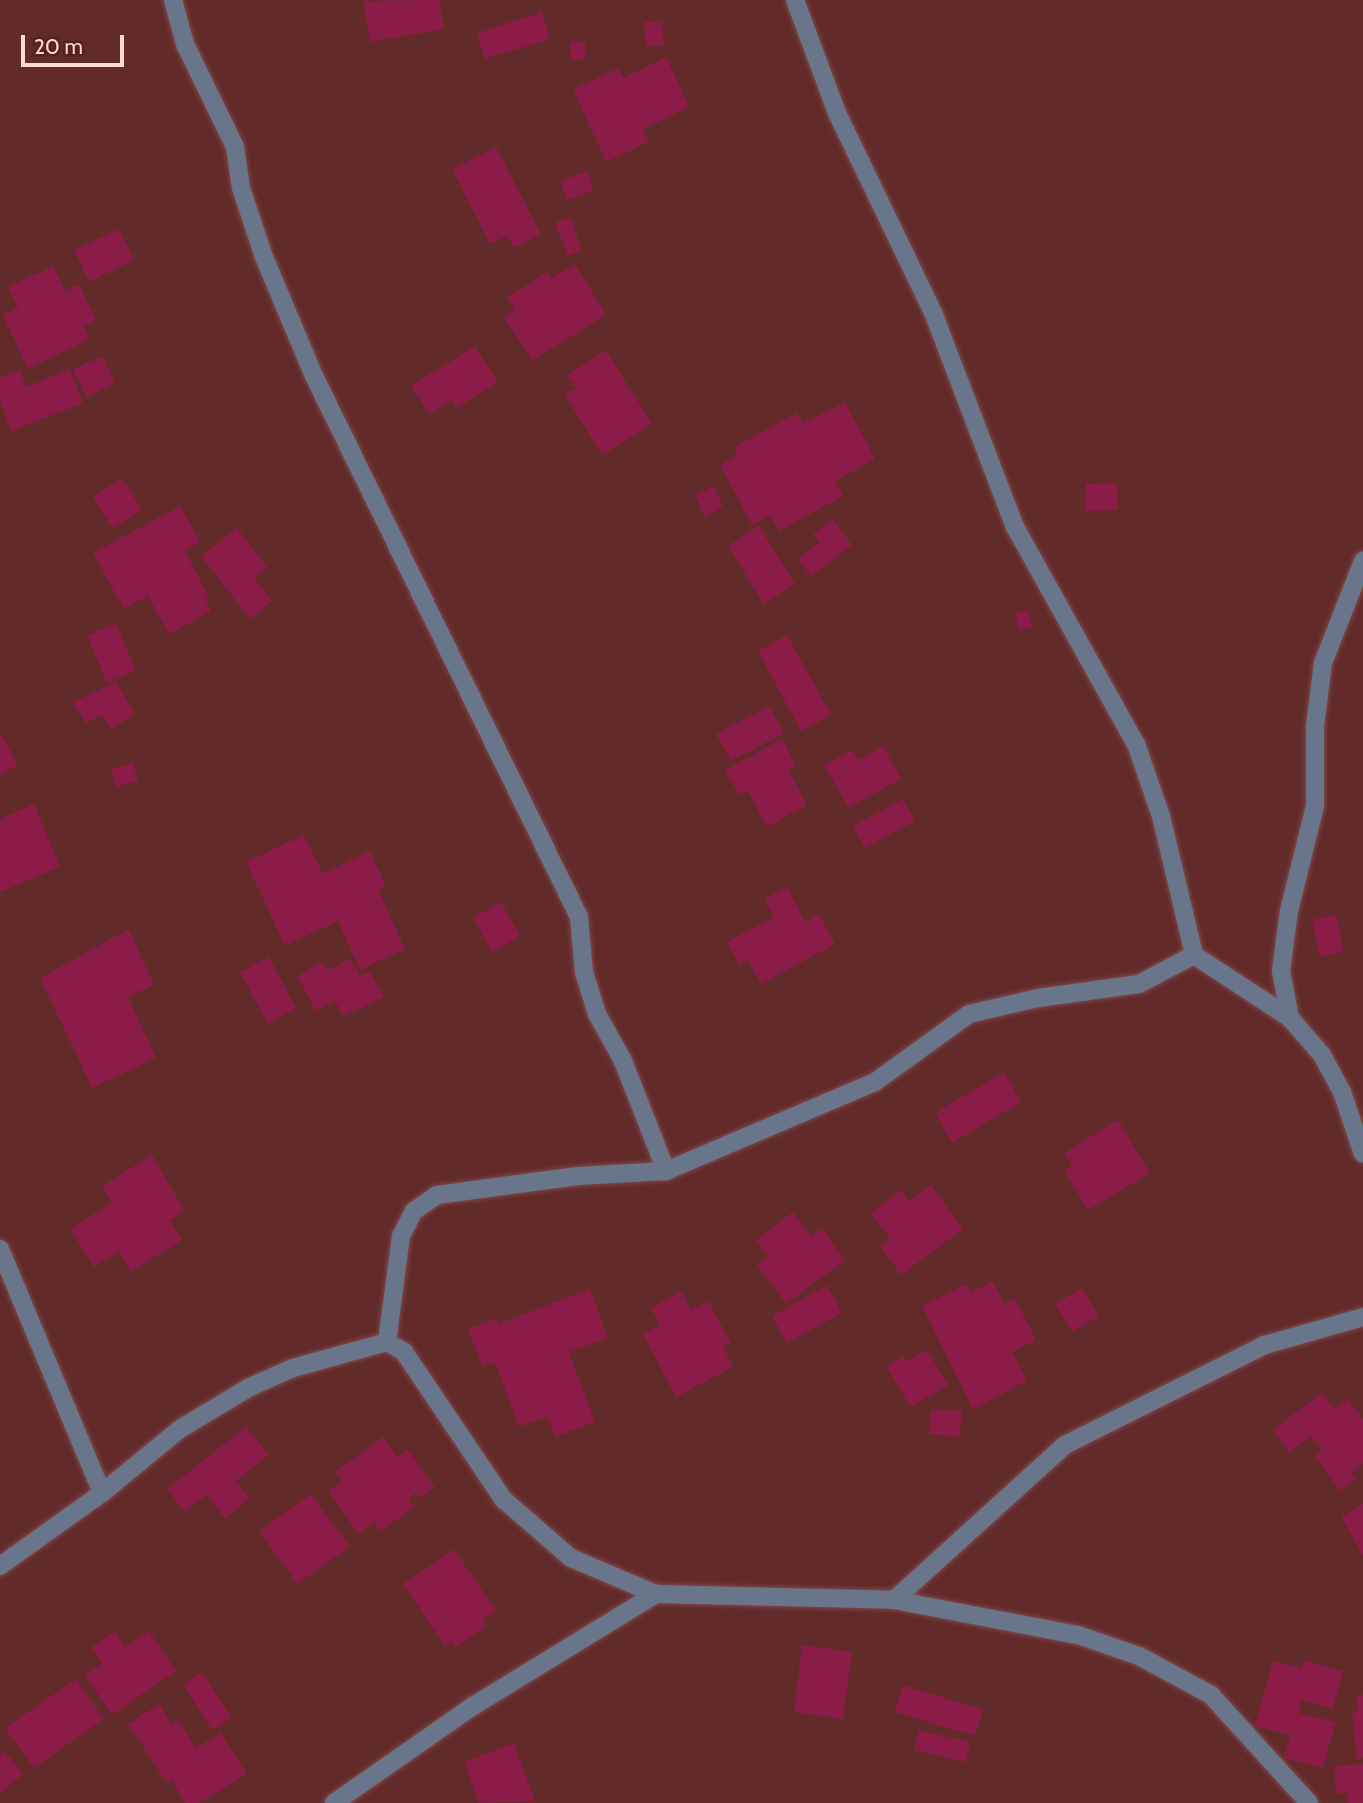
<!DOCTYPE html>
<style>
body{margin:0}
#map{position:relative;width:1363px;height:1803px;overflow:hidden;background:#632a2a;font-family:Cabin,sans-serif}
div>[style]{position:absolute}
.building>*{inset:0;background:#8b1c48}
.roads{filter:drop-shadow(0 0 2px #7f4a49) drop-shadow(0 0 2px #7f4a49)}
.minor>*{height:18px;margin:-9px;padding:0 9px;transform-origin:9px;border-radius:9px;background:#69758a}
span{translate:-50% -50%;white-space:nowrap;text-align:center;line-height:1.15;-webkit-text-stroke:5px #572020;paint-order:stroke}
.scale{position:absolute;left:21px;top:35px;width:103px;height:32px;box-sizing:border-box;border:4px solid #fedad7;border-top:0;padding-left:9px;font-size:21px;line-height:24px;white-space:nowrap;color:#fedad7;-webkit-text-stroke:5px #572020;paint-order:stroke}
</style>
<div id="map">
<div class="building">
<i style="clip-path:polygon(439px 0,444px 29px,370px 42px,363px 1px)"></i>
<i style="clip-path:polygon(542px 12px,550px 39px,485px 59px,477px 33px)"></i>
<i style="clip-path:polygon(662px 21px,664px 45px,646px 46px,644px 22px)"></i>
<i style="clip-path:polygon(571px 42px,585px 42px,585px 60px,570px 59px)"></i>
<i style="clip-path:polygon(666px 57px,689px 107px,643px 129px,649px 142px,606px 162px,573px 89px,619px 68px,623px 78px)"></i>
<i style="clip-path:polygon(496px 147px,541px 234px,514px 248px,507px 236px,490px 244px,452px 169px)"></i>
<i style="clip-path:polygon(587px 171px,594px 190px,567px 200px,560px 181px)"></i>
<i style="clip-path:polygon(570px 217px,582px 250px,568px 256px,555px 223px)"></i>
<i style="clip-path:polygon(119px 229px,134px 260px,89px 282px,74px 250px)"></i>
<i style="clip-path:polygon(575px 264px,606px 315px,532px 361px,504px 317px,515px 309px,507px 297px,547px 272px,551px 279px)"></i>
<i style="clip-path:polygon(53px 266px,65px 291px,79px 284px,96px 320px,84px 326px,90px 339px,28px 369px,3px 315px,18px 308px,8px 287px)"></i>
<i style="clip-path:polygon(475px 346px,498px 382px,457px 408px,452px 400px,429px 414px,411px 386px)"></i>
<i style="clip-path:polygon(606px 350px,652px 424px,602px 455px,565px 395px,576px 388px,567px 375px)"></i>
<i style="clip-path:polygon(103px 356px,115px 383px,86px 397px,73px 369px)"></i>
<i style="clip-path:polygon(70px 369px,83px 403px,11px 431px,0 402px,0 378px,20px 370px,26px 387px)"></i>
<i style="clip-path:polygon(845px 402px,875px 459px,835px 481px,843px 496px,779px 531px,770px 516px,752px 525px,720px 465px,738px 455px,734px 447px,797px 413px,803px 424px)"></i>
<i style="clip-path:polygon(122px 478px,142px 510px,112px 528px,93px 497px)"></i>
<i style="clip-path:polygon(1117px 483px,1118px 510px,1086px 511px,1086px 484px)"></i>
<i style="clip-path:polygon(714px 486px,723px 507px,704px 516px,695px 495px)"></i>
<i style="clip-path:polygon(180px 506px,200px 542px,185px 551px,209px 597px,205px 599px,211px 611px,169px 634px,148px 596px,124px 609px,93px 553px)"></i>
<i style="clip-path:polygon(833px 519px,852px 545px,811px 576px,798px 559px,820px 542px,813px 534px)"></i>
<i style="clip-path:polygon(759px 526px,795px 584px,764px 604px,728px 546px)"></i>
<i style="clip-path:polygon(237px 528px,267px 567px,254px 578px,272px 601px,250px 619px,201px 556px)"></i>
<i style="clip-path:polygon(1028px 610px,1032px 627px,1019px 630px,1015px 613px)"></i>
<i style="clip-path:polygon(116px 624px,136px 671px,107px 683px,87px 635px)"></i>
<i style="clip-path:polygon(787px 635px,831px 715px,801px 731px,758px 651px)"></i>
<i style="clip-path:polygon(116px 682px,135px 714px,111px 729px,102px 714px,86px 723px,73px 702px)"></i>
<i style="clip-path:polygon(769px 706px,784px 733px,731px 761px,716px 734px)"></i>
<i style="clip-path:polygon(0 732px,18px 765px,0 775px)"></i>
<i style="clip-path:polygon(782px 739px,796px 765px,788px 769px,807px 805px,767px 827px,748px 791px,739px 795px,725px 770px)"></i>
<i style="clip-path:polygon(883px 746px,901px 779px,848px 808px,825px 765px,852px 750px,858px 760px)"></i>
<i style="clip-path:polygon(133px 763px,138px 781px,116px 787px,111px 769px)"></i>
<i style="clip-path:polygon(903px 799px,915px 821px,865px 848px,853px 826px)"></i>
<i style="clip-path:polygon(34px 804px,60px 867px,0 892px,0 819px)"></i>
<i style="clip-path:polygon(304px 835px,323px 874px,370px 851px,386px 886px,378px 890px,405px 949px,360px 970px,338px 921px,285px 946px,246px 862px)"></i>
<i style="clip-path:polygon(787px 887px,805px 922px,819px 914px,835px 944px,761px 984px,747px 959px,739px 964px,727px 942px,774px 917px,764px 899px)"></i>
<i style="clip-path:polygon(501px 902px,520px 936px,492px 952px,473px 918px)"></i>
<i style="clip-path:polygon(1336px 914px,1344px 952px,1320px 957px,1312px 920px)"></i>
<i style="clip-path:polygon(129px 929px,154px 985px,128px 997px,156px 1058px,92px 1088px,40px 978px)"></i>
<i style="clip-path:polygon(269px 957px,296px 1008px,268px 1024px,240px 972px)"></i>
<i style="clip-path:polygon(350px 958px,360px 976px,369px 971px,384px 997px,343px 1016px,335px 1001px,316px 1011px,297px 976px,322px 962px,327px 971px)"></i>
<i style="clip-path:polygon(1004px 1072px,1021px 1102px,952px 1143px,935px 1113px)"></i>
<i style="clip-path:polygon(1118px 1120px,1150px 1173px,1088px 1210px,1064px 1171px,1072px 1166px,1064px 1153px)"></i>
<i style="clip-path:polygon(152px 1155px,185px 1211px,170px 1220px,182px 1240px,131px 1272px,119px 1252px,94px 1267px,70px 1229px,112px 1203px,102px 1186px)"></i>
<i style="clip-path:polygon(931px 1185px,963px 1229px,901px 1275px,880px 1246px,890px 1238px,871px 1213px,901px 1190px,909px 1201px)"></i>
<i style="clip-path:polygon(793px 1212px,811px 1236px,822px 1228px,845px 1260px,786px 1304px,757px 1265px,768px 1256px,756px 1240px)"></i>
<i style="clip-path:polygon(993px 1281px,1004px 1304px,1015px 1299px,1036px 1340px,1012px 1352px,1027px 1381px,973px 1409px,922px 1306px,966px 1284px,971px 1292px)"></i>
<i style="clip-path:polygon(827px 1285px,842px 1313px,787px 1343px,772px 1316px)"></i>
<i style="clip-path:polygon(1082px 1288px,1099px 1316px,1072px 1332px,1055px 1304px)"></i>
<i style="clip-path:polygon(590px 1289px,608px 1338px,569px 1352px,595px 1422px,555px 1437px,547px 1417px,519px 1427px,495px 1362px,482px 1366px,468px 1329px,497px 1318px,498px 1324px)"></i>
<i style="clip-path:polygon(681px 1291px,691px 1310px,708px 1301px,731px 1343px,723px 1347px,733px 1367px,676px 1397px,643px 1334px,660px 1325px,651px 1308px)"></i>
<i style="clip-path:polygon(927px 1350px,948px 1385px,911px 1407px,886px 1367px,903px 1356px,906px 1362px)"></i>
<i style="clip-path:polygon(1322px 1393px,1334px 1409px,1348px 1399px,1363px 1419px,1363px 1464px,1351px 1473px,1356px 1479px,1340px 1491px,1315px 1456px,1322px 1450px,1311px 1436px,1289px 1452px,1273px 1430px)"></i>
<i style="clip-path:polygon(931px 1409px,962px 1411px,960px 1437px,929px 1434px)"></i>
<i style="clip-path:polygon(246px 1427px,269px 1455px,236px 1481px,250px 1499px,225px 1519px,207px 1495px,185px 1512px,167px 1489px)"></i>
<i style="clip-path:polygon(383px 1437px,397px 1457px,408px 1450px,435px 1487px,420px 1498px,416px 1493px,408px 1499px,414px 1507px,381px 1531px,374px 1522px,359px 1534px,328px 1491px,342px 1481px,335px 1472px)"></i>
<i style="clip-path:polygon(311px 1494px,350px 1547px,297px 1584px,259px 1531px)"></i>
<i style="clip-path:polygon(1363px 1504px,1363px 1555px,1341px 1517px)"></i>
<i style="clip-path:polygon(454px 1549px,496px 1611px,483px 1619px,487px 1626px,456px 1647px,452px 1641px,445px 1646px,403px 1584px)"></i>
<i style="clip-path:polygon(115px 1631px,125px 1647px,149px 1631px,176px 1671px,112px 1715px,85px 1675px,102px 1663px,91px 1647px)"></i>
<i style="clip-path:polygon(802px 1645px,852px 1652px,843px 1719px,794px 1712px)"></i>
<i style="clip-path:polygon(1304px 1660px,1343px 1671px,1333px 1709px,1302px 1700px,1299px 1713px,1336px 1722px,1323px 1768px,1284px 1758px,1290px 1735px,1255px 1726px,1273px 1661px,1302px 1668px)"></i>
<i style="clip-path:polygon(202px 1672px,232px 1718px,212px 1730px,183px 1684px)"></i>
<i style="clip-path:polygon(76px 1679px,104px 1719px,34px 1768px,5px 1728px)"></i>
<i style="clip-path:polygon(903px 1685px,983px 1710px,975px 1736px,895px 1712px)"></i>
<i style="clip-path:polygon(1363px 1695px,1363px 1758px,1357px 1759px,1352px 1713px,1358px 1712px,1357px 1696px)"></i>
<i style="clip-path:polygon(160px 1704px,171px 1724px,178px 1720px,196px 1748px,221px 1733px,247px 1774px,199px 1803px,185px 1803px,172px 1780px,167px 1783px,128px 1724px)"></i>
<i style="clip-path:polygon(919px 1730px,970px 1742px,966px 1762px,914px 1750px)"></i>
<i style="clip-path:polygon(514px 1743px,535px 1801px,479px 1803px,464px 1762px)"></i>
<i style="clip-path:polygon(5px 1751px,23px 1774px,0 1793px,0 1755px)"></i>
<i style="clip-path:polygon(1363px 1764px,1363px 1803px,1348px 1803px,1348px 1793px,1336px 1794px,1334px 1766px)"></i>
</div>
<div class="roads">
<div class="minor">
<i style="left:173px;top:0;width:46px;rotate:74.7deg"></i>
<i style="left:185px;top:44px;width:114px;rotate:64.1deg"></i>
<i style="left:235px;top:147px;width:41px;rotate:81.7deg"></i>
<i style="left:241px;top:188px;width:73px;rotate:71.6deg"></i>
<i style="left:264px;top:257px;width:129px;rotate:67.2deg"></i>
<i style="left:314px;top:376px;width:602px;rotate:63.9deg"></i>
<i style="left:579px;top:917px;width:55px;rotate:84.8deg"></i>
<i style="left:584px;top:972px;width:44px;rotate:72.8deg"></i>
<i style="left:597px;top:1014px;width:54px;rotate:61deg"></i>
<i style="left:623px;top:1061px;width:118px;rotate:68.6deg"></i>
<i style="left:795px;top:0;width:121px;rotate:69.6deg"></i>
<i style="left:837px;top:113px;width:224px;rotate:64.3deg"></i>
<i style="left:934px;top:315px;width:227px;rotate:69.1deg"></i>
<i style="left:1015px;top:527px;width:248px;rotate:60.9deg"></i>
<i style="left:1136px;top:744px;width:76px;rotate:70.9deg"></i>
<i style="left:1161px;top:816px;width:143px;rotate:76.6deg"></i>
<i style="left:1194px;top:955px;width:115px;rotate:33.3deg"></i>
<i style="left:1290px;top:1018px;width:49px;rotate:49.1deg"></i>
<i style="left:1322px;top:1055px;width:42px;rotate:61.6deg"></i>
<i style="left:1342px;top:1092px;width:65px;rotate:71.3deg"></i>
<i style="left:1290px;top:1018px;width:48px;rotate:-100.8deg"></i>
<i style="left:1281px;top:971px;width:61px;rotate:-82.4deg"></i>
<i style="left:1289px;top:911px;width:108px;rotate:-76.1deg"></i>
<i style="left:1315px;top:806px;width:80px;rotate:-90deg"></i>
<i style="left:1315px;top:726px;width:64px;rotate:-82.8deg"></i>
<i style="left:1323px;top:663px;width:110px;rotate:-68.6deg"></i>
<i style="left:0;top:1249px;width:264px;rotate:67.3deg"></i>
<i style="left:387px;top:1342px;width:107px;rotate:-82.5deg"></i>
<i style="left:401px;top:1236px;width:28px;rotate:-63deg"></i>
<i style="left:414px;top:1211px;width:28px;rotate:-35deg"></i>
<i style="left:437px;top:1195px;width:142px;rotate:-7.7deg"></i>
<i style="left:578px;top:1176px;width:88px;rotate:-3.3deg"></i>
<i style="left:666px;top:1171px;width:227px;rotate:-23.1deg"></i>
<i style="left:875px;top:1082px;width:116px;rotate:-35.9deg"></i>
<i style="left:969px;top:1014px;width:71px;rotate:-13.1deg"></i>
<i style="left:1038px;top:998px;width:102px;rotate:-7.9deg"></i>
<i style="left:1139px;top:984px;width:62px;rotate:-27.8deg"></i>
<i style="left:0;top:1566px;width:125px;rotate:-35.6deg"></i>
<i style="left:102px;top:1493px;width:101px;rotate:-39.4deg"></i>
<i style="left:180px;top:1429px;width:79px;rotate:-31.1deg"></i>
<i style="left:248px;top:1388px;width:49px;rotate:-24deg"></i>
<i style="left:293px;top:1368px;width:98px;rotate:-15.5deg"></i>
<i style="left:387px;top:1342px;width:20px;rotate:30deg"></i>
<i style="left:404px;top:1352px;width:179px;rotate:56deg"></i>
<i style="left:504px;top:1500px;width:89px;rotate:40.9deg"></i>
<i style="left:571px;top:1558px;width:92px;rotate:23deg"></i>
<i style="left:656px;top:1594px;width:238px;rotate:1.4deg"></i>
<i style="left:894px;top:1600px;width:187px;rotate:10.8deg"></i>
<i style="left:1078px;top:1635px;width:65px;rotate:19deg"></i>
<i style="left:1139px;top:1656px;width:82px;rotate:28.4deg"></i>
<i style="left:1211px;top:1695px;width:146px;rotate:47.8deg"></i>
<i style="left:894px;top:1600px;width:231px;rotate:-42.2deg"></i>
<i style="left:1065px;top:1445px;width:224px;rotate:-26.6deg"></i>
<i style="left:1265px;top:1345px;width:102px;rotate:-15.9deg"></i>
<i style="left:334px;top:1803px;width:169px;rotate:-34.9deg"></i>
<i style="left:473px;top:1706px;width:215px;rotate:-31.5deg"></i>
</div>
</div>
<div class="scale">20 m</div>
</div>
